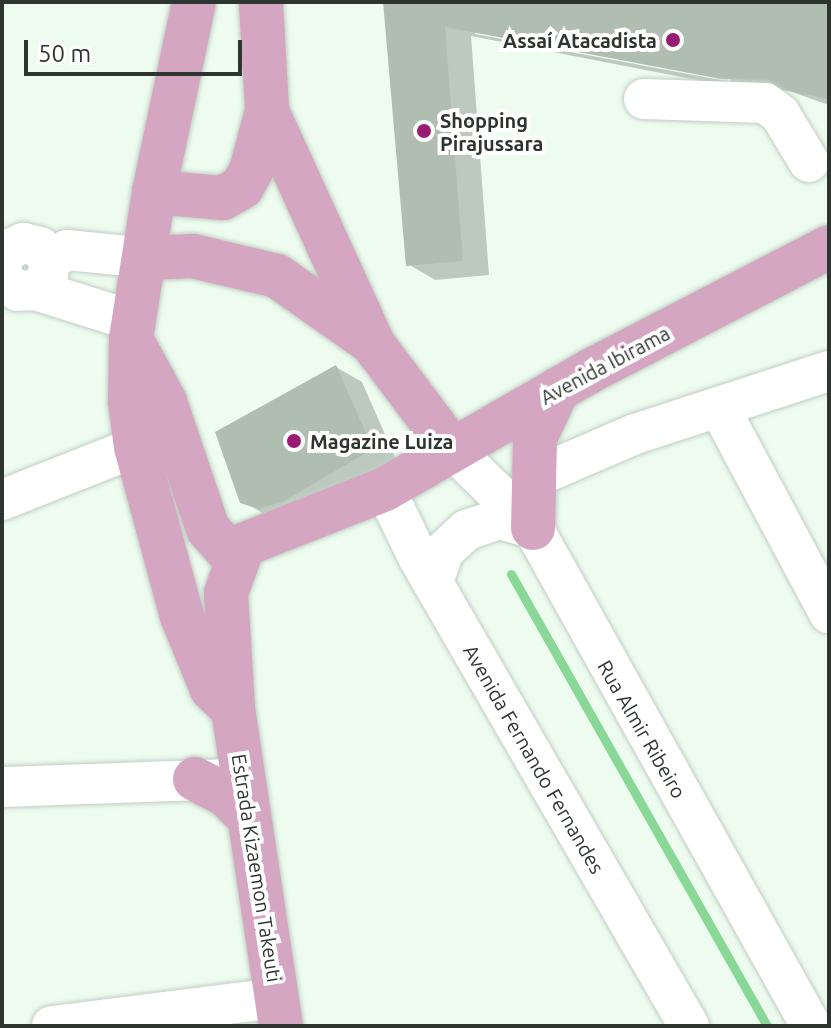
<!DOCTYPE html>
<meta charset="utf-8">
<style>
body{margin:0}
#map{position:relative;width:831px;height:1028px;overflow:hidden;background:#edfcef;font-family:Ubuntu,sans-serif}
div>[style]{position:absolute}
.shadow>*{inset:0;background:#0003}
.stream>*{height:9px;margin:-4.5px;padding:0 4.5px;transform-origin:4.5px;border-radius:4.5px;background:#89d898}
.building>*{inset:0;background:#b0beb2}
.roads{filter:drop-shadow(0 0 2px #c0cec2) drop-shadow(0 0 2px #c0cec2)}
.minor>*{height:40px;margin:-20px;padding:0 20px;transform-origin:20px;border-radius:20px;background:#fff}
.major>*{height:44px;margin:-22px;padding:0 22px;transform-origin:22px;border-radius:22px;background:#d5a6c2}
.dots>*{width:22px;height:22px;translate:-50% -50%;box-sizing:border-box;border:4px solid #fff;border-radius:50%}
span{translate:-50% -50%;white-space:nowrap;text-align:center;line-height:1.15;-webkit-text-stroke:8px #fff;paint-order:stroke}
.poi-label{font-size:20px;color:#2e342f;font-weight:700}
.right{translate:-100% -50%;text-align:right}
.left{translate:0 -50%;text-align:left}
.street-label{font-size:20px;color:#2e342f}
.frame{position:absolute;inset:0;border:4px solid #2e342f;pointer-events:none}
.scale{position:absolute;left:24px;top:40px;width:218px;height:36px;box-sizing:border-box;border:4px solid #2e342f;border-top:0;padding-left:10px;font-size:24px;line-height:28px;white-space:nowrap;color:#2e342f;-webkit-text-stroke:6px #fff;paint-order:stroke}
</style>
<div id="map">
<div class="shadow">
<i style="clip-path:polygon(evenodd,385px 2px,829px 2px,829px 105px,789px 91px,743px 89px,471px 36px,489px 275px,435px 280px,408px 264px,385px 2px,475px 30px,731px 78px,731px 82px,475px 34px,475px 30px)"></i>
<i style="clip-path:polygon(336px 367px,362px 382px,398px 464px,269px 517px,242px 501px)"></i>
</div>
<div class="stream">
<i style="left:511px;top:574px;width:519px;rotate:60.47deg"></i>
</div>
<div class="building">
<i style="clip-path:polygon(383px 2px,829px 2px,829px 99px,788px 91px,767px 80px,721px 79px,445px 27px,463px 261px,406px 266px)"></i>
<i style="clip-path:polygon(336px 365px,373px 449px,284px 501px,259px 509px,240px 503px,215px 432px)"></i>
</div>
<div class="roads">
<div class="minor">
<i style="left:644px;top:99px;width:121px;rotate:1.9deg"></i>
<i style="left:765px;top:103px;width:19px;rotate:36deg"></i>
<i style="left:780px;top:114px;width:56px;rotate:58.9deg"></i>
<i style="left:49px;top:261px;width:21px;rotate:-31deg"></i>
<i style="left:67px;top:250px;width:80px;rotate:5.7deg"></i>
<i style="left:2px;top:262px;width:13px;rotate:-63deg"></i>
<i style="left:8px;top:250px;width:17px;rotate:-25deg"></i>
<i style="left:23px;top:243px;width:17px;rotate:13deg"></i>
<i style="left:40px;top:247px;width:17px;rotate:57deg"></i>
<i style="left:49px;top:261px;width:17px;rotate:93deg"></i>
<i style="left:48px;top:278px;width:18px;rotate:137deg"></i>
<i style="left:35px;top:290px;width:17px;rotate:177deg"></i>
<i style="left:18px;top:291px;width:17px;rotate:-144deg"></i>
<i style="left:4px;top:281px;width:9px;rotate:-103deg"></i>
<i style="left:35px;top:290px;width:104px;rotate:17.4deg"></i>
<i style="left:719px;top:407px;width:234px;rotate:61.9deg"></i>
<i style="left:452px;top:449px;width:113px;rotate:44.3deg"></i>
<i style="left:533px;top:528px;width:570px;rotate:60.83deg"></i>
<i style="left:533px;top:478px;width:111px;rotate:-23.3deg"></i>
<i style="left:635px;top:434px;width:204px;rotate:-18deg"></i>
<i style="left:385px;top:489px;width:76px;rotate:64.1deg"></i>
<i style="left:418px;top:557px;width:542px;rotate:59.98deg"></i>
<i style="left:2px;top:500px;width:144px;rotate:-21.6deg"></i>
<i style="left:433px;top:583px;width:33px;rotate:-72deg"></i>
<i style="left:443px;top:552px;width:33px;rotate:-43deg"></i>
<i style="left:467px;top:530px;width:34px;rotate:-19deg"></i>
<i style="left:499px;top:519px;width:35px;rotate:15deg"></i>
<i style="left:2px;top:787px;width:224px;rotate:-2deg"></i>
<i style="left:52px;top:1026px;width:227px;rotate:-7.1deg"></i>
</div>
<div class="major">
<i style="left:194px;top:2px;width:194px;rotate:101.9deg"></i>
<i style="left:154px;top:192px;width:149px;rotate:98.9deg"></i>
<i style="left:131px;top:339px;width:62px;rotate:90.9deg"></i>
<i style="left:130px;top:401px;width:46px;rotate:82.6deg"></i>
<i style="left:136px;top:447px;width:175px;rotate:74.8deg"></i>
<i style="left:182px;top:616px;width:79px;rotate:67.7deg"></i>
<i style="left:212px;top:689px;width:29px;rotate:44deg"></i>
<i style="left:261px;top:2px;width:109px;rotate:86.8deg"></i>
<i style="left:267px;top:111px;width:256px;rotate:65.5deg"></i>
<i style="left:373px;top:344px;width:131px;rotate:53deg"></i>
<i style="left:154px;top:192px;width:69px;rotate:5deg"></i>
<i style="left:223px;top:198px;width:22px;rotate:-30deg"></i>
<i style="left:242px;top:187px;width:18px;rotate:-61deg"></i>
<i style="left:251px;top:171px;width:62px;rotate:-75.1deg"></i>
<i style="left:147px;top:258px;width:46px;rotate:-2.5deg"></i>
<i style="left:193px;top:256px;width:86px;rotate:13.4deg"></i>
<i style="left:277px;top:276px;width:115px;rotate:35.1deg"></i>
<i style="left:131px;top:339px;width:72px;rotate:61.6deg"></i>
<i style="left:165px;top:402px;width:134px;rotate:71.3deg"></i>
<i style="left:208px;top:529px;width:27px;rotate:48deg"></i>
<i style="left:226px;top:549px;width:7px"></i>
<i style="left:233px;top:549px;width:163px;rotate:-21.5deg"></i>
<i style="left:385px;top:489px;width:239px;rotate:-29.9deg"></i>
<i style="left:592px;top:370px;width:267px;rotate:-27.4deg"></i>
<i style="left:533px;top:528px;width:90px;rotate:-88.7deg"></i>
<i style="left:535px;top:438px;width:54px;rotate:-64.9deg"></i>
<i style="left:243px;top:546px;width:50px;rotate:109.9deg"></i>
<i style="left:226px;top:593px;width:116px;rotate:86.5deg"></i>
<i style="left:233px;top:709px;width:321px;rotate:81.4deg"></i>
<i style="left:195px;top:779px;width:34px;rotate:27deg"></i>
<i style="left:225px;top:794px;width:30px;rotate:44deg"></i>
</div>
</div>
<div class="dots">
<i style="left:673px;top:40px;background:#991b72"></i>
<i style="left:424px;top:131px;background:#991b72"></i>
<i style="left:294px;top:441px;background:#991b72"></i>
</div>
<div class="poi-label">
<span class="right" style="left:657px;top:40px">Assaí Atacadista</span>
<span class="left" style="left:440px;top:132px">Shopping<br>Pirajussara</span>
<span class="left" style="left:310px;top:441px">Magazine Luiza</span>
</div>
<div class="street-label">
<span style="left:605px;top:365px;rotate:-28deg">Avenida Ibirama</span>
<span style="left:642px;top:729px;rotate:60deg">Rua Almir Ribeiro</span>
<span style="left:534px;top:759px;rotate:60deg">Avenida Fernando Fernandes</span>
<span style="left:257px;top:868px;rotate:81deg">Estrada Kizaemon Takeuti</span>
</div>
<div class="frame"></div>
<div class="scale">50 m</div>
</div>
